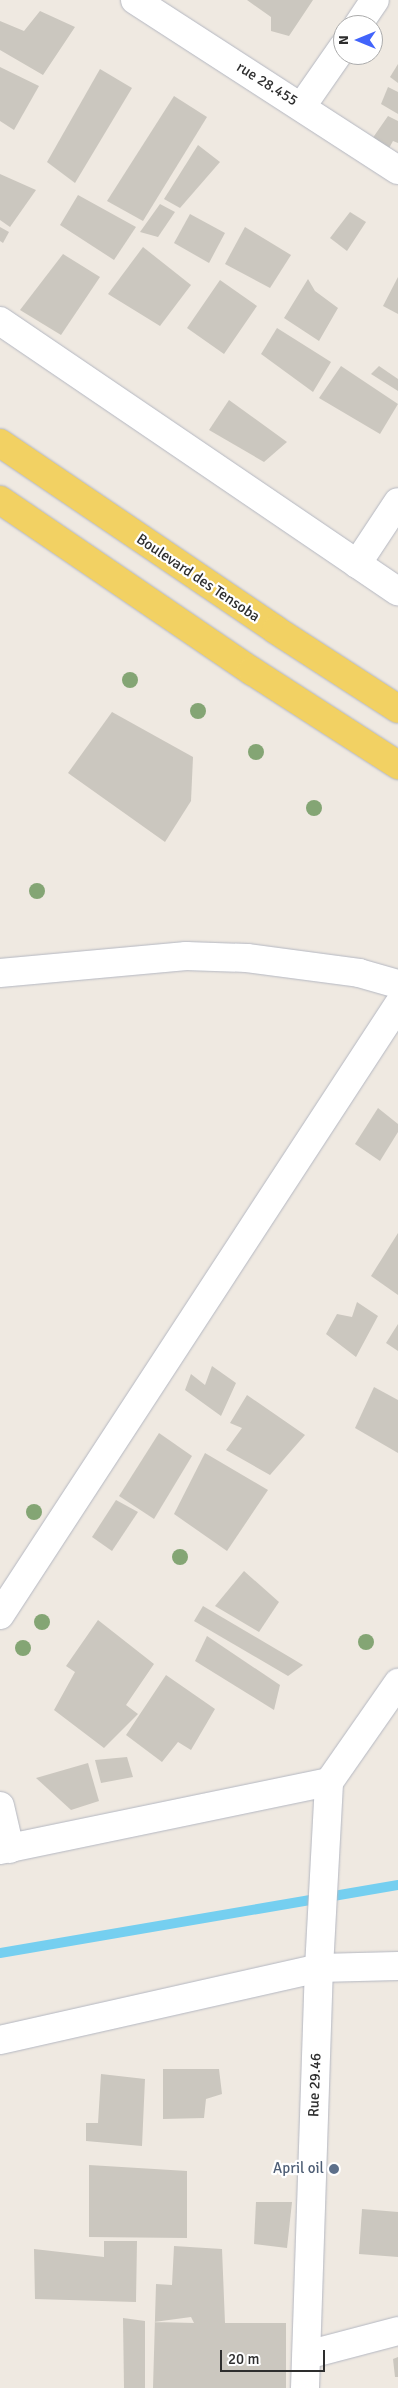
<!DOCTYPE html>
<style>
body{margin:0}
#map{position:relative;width:398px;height:2388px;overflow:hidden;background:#efe9e1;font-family:Signika,sans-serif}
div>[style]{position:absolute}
.stream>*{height:10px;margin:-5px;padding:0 5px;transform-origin:5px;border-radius:5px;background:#75cff0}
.building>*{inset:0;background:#cbc7bf}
.roads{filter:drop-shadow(0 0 1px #b4b7c1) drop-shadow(0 0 1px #b4b7c1)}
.minor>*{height:28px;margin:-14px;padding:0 14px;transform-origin:14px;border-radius:14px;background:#fff}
.primary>*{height:28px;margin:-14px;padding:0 14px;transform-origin:14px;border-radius:14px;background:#f2d163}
.trees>*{width:16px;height:16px;margin:-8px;border-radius:50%;background:#84a574}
.dots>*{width:14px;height:14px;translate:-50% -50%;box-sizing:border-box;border:2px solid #fff;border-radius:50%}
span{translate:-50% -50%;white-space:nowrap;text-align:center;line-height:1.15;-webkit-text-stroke:4.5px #fff;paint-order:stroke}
.street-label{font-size:15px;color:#2e2e2e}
.service-label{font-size:15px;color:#4e5e75}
.right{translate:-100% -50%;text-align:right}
.north{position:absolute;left:333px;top:15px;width:50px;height:50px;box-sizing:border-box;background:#fff;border:1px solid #ababab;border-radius:50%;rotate:270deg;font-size:14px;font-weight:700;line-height:20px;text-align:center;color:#2e2e2e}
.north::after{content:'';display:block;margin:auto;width:18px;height:22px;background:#4264fb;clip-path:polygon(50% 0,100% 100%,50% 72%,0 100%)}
.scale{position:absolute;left:220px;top:2350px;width:105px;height:22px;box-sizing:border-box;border:2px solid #2e2e2e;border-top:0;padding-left:6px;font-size:15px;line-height:18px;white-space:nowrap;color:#2e2e2e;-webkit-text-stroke:4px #fff;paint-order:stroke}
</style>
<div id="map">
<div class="stream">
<i style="left:0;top:1953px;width:404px;rotate:-9.7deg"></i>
</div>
<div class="building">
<i style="clip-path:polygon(247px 0,313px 0,289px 36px,271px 31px,271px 17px)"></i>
<i style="clip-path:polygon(40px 11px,75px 27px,43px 75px,0 50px,0 21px,24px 31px)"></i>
<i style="clip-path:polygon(398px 64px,398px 83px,390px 77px)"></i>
<i style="clip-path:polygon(0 67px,39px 86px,14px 130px,0 121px)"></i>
<i style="clip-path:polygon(100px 69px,132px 88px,75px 183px,47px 162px)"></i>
<i style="clip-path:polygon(388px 87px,398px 92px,398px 114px,381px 104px)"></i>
<i style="clip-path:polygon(174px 96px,207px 117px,143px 221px,107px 201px)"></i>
<i style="clip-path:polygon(388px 116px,398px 121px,398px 143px,393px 141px,388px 150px,372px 139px)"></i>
<i style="clip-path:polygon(198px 145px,220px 162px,180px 208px,164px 199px)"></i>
<i style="clip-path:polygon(0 174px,36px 190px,10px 227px,0 220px)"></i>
<i style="clip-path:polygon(78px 195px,136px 227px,114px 260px,60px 225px)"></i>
<i style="clip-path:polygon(160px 204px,175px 212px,158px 237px,140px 232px)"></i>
<i style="clip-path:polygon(350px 212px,366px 222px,347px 251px,330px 238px)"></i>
<i style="clip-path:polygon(190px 214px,225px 233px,209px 263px,174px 243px)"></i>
<i style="clip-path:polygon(0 227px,9px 232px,3px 243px,0 241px)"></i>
<i style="clip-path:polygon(245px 227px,291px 255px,270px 288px,225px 264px)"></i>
<i style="clip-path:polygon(143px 247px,191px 285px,160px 326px,108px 294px)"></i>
<i style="clip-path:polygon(63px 254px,100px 277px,61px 335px,20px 310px)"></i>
<i style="clip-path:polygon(398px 277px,398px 314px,383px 306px)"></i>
<i style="clip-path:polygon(308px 279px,315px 291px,338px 308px,319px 341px,284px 318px)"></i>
<i style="clip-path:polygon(220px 280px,257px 306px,224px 354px,187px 328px)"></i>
<i style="clip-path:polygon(277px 328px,331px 362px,313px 392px,261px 354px)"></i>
<i style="clip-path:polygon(341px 366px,398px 404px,380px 434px,319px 398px)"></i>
<i style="clip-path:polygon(379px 366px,398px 379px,398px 391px,371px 374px)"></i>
<i style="clip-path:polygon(229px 400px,287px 442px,264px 462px,209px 430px)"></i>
<i style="clip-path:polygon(112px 712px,193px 757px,191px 801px,165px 842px,68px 773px)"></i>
<i style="clip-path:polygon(378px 1108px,398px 1124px,398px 1132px,380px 1161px,355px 1144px)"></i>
<i style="clip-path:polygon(398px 1233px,398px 1295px,371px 1276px)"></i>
<i style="clip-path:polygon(357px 1302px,378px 1316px,356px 1357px,326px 1334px,337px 1314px,352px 1317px)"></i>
<i style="clip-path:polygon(398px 1324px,398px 1351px,386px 1343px)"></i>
<i style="clip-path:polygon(212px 1366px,236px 1383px,221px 1416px,185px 1390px,191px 1374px,205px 1385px)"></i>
<i style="clip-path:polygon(374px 1387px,398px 1400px,398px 1453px,355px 1428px)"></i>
<i style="clip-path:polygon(247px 1395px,305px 1435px,270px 1475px,226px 1450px,242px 1428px,230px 1423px)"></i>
<i style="clip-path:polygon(159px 1433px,192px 1456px,154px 1519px,119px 1496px)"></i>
<i style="clip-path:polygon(205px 1453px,268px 1490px,227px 1551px,174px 1514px)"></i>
<i style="clip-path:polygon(116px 1500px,138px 1512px,112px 1551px,92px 1537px)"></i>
<i style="clip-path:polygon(244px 1571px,279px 1602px,259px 1632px,215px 1606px)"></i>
<i style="clip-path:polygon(203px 1606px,303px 1665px,288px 1676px,194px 1621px)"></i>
<i style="clip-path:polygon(98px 1620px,154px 1664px,126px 1705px,138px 1714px,104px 1748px,54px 1710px,75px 1672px,66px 1666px)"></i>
<i style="clip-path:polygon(207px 1636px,280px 1685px,274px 1710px,195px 1661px)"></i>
<i style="clip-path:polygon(166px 1675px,215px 1709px,191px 1750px,178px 1742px,162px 1762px,126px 1735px)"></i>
<i style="clip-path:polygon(127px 1757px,133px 1777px,101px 1783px,95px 1760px)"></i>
<i style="clip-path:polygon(88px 1763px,99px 1801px,71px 1810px,36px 1778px)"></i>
<i style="clip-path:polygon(163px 2069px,219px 2069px,222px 2094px,206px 2099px,204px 2118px,163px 2119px)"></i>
<i style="clip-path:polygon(101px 2074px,145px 2079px,142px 2146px,86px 2141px,86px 2123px,98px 2123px)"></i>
<i style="clip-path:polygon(89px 2165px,187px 2171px,187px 2238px,89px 2237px)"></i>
<i style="clip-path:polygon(256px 2202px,292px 2202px,287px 2248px,254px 2244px)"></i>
<i style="clip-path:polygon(362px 2209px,398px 2212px,398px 2257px,359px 2254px)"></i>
<i style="clip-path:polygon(104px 2241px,137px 2241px,136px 2302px,35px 2299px,34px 2249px,104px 2257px)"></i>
<i style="clip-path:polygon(evenodd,174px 2246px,222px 2249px,225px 2323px,286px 2323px,286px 2388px,153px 2388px,156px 2284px,172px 2285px,174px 2246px,191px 2317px,194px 2323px,154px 2322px,191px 2317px)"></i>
<i style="clip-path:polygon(123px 2318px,145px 2321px,145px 2388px,124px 2388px)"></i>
<i style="clip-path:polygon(398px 2357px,398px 2377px,395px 2377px,393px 2359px)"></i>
</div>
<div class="roads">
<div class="minor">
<i style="left:135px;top:0;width:313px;rotate:32.9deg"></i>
<i style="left:358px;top:25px;width:30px;rotate:-56deg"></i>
<i style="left:302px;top:106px;width:72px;rotate:-55.2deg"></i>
<i style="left:0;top:321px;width:481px;rotate:34.2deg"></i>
<i style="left:357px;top:564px;width:74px;rotate:-56.5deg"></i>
<i style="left:0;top:973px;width:187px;rotate:-5.2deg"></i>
<i style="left:186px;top:956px;width:61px;rotate:1.9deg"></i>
<i style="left:247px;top:958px;width:113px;rotate:7.6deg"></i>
<i style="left:359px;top:973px;width:41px;rotate:15.8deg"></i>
<i style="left:0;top:1615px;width:728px;rotate:-56.88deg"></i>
<i style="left:0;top:1806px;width:44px;rotate:76.9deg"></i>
<i style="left:0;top:1850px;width:336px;rotate:-11.7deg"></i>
<i style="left:329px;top:1782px;width:121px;rotate:-55.1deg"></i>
<i style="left:0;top:2040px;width:327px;rotate:-12.7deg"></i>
<i style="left:319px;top:1968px;width:79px;rotate:-1.5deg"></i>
<i style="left:307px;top:2355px;width:94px;rotate:-14.8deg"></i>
<i style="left:305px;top:2388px;width:420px;rotate:-88.1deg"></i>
<i style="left:319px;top:1968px;width:186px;rotate:-86.9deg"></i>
</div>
<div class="primary">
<i style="left:0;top:443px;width:333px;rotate:34.1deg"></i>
<i style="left:276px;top:630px;width:145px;rotate:32.9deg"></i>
<i style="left:0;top:500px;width:305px;rotate:34.2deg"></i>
<i style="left:252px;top:671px;width:174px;rotate:32.8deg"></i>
</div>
</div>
<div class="trees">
<i style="left:130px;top:680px"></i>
<i style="left:198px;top:711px"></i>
<i style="left:256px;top:752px"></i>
<i style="left:314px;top:808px"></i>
<i style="left:37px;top:891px"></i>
<i style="left:34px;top:1512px"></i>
<i style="left:180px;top:1557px"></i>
<i style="left:42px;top:1622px"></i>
<i style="left:366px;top:1642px"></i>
<i style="left:23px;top:1648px"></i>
</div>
<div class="dots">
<i style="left:334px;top:2169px;background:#5c6f8a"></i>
</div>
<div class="street-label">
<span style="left:267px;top:84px;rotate:32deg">rue 28.455</span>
<span style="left:198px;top:578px;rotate:34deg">Boulevard des Tensoba</span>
<span style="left:315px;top:2085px;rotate:-88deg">Rue 29.46</span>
</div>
<div class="service-label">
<span class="right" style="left:324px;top:2169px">April oil</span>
</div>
<div class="north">N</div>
<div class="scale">20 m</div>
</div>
